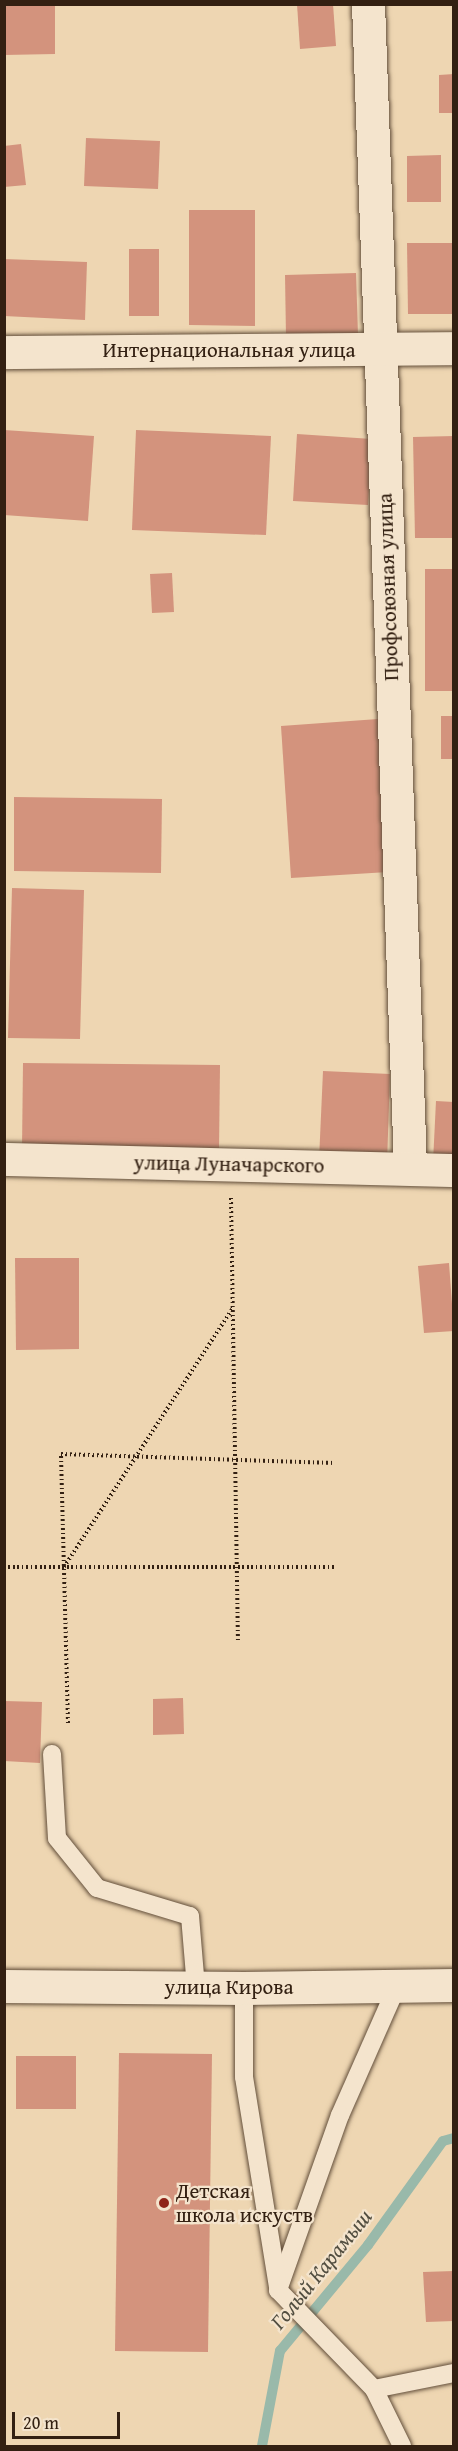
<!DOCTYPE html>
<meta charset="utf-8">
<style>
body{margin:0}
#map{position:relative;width:458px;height:2451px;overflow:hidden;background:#eed6b2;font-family:"Gentium Book Plus",serif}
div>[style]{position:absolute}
.stream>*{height:10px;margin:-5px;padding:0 5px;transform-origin:5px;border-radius:5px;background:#99b9aa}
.building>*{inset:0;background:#d3937d}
.path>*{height:4px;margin-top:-2px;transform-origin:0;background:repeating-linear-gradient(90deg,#332012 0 1.5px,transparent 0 4.5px)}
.roads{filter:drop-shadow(0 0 2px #624e3a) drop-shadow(0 0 2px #624e3a)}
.service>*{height:18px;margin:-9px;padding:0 9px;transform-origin:9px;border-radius:9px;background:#f4e4cd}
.minor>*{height:33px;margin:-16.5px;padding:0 16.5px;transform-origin:16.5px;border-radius:16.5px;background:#f4e4cd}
.dots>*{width:16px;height:16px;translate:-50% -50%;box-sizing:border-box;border:3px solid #f4e4cd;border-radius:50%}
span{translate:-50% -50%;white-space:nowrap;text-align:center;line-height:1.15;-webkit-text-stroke:4.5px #f4e4cd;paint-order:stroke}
.street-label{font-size:21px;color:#332012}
.poi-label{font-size:21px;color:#332012}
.left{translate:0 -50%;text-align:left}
.water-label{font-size:22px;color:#524e40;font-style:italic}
.frame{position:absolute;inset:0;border:6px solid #332012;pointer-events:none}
.scale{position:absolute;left:12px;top:2412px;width:108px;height:27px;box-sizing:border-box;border:3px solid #332012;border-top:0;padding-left:8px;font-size:18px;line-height:21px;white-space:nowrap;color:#332012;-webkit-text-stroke:4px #f4e4cd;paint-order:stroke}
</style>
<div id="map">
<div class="stream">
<i style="left:262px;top:2446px;width:97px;rotate:-79.3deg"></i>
<i style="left:280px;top:2351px;width:138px;rotate:-50.3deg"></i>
<i style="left:368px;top:2245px;width:128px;rotate:-54.2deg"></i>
<i style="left:443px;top:2141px;width:11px;rotate:-15deg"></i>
</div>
<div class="building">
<i style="clip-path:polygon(4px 4px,55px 4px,55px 54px,4px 55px)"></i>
<i style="clip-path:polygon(297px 4px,333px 4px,336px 46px,300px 49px)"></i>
<i style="clip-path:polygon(454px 74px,454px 113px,439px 113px,439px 75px)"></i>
<i style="clip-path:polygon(86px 138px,160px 141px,158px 189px,84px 186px)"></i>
<i style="clip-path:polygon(21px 144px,26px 185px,4px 187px,4px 146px)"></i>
<i style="clip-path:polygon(441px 155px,441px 202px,407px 202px,407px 156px)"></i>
<i style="clip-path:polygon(189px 210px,255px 210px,255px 326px,189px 325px)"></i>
<i style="clip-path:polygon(407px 243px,454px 243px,454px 314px,408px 314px)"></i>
<i style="clip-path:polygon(129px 249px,159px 249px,159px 316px,129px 316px)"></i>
<i style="clip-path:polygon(4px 259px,87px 262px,85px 320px,4px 316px)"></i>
<i style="clip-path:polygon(356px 273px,358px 335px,286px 337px,285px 275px)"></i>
<i style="clip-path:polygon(4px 430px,94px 436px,88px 521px,4px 515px)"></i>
<i style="clip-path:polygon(136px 430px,271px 436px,266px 535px,132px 530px)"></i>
<i style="clip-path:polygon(297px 434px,372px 439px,368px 505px,293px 501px)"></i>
<i style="clip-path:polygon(454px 436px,454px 538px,415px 538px,413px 437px)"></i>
<i style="clip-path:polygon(425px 569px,454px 569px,454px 691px,425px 691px)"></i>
<i style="clip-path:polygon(172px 573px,174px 612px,152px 613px,150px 574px)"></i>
<i style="clip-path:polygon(441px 716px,454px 716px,454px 759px,441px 759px)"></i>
<i style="clip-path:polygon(378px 719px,388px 872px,291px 878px,281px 726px)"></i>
<i style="clip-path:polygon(14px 797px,162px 799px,161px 873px,14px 871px)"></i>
<i style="clip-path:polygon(12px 888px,84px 890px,80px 1039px,8px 1038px)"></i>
<i style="clip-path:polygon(23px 1063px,220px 1065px,219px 1151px,22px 1149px)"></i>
<i style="clip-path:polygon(323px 1071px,390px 1074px,387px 1163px,319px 1160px)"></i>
<i style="clip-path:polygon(436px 1101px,454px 1102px,454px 1162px,433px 1162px)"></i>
<i style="clip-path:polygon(15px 1258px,79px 1258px,79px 1349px,16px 1350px)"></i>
<i style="clip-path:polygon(449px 1263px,454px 1331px,424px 1333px,418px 1266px)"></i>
<i style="clip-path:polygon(183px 1698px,184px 1734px,153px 1735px,153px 1699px)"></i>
<i style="clip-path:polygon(4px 1701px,42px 1702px,40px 1763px,4px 1761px)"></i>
<i style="clip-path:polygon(119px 2053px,212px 2054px,208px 2352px,115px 2351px)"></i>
<i style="clip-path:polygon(16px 2056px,76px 2056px,76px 2109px,16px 2109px)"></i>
<i style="clip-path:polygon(454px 2271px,454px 2321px,426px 2322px,423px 2272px)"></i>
</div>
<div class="path">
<i style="left:231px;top:1198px;width:442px;rotate:89.1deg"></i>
<i style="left:4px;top:1567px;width:333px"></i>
<i style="left:64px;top:1567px;width:308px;rotate:-56.9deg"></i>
<i style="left:68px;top:1723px;width:269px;rotate:-91.5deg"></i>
<i style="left:61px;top:1454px;width:274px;rotate:1.9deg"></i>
</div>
<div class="roads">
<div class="service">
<i style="left:52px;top:1754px;width:84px;rotate:86.6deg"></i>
<i style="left:57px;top:1838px;width:64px;rotate:51.3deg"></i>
<i style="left:97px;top:1888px;width:97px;rotate:16.8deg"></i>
<i style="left:190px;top:1916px;width:72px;rotate:85.2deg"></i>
<i style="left:397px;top:1986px;width:141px;rotate:113.8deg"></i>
<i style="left:340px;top:2115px;width:186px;rotate:109.5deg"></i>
<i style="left:278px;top:2290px;width:138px;rotate:45.9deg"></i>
<i style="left:374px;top:2389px;width:64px;rotate:63.8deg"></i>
<i style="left:244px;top:1988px;width:89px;rotate:90deg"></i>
<i style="left:244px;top:2077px;width:214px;rotate:80.8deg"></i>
<i style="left:374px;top:2389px;width:82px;rotate:-11.3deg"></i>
</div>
<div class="minor">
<i style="left:368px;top:4px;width:1165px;rotate:87.93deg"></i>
<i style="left:4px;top:352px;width:450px;rotate:-0.5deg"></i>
<i style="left:4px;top:1159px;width:450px;rotate:1.4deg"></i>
<i style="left:4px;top:1986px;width:240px;rotate:0.5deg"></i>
<i style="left:244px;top:1988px;width:210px;rotate:-0.8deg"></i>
</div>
</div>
<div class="dots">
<i style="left:164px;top:2203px;background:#8f2418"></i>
</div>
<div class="street-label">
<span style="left:229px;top:350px">Интернациональная улица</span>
<span style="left:388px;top:587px;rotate:-92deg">Профсоюзная улица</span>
<span style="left:229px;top:1164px;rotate:1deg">улица Луначарского</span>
<span style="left:229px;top:1987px">улица Кирова</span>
</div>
<div class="poi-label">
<span class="left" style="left:176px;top:2203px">Детская<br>школа искуств</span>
</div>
<div class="water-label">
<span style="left:321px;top:2269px;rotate:-51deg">Голый Карамыш</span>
</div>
<div class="frame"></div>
<div class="scale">20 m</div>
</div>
